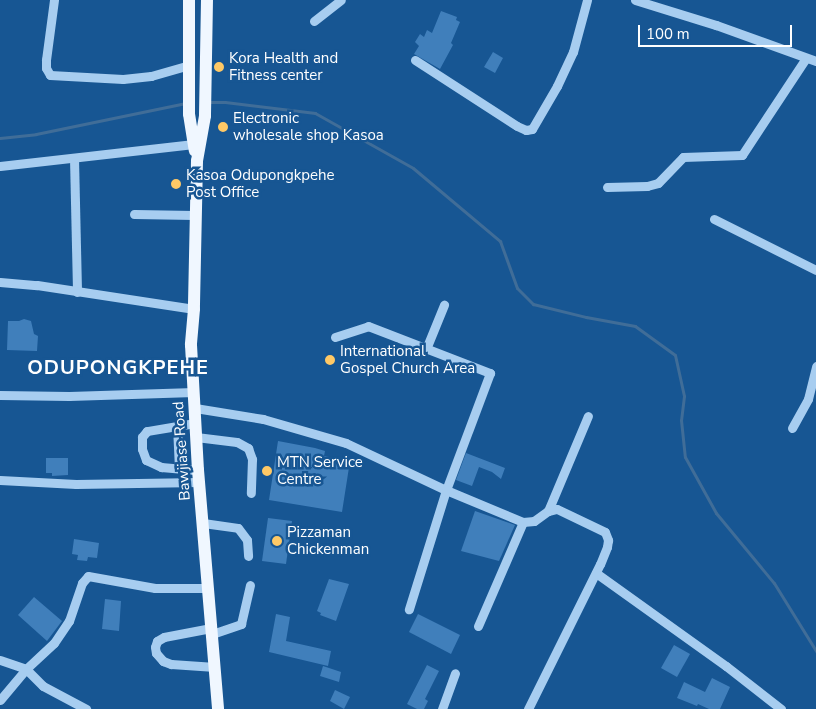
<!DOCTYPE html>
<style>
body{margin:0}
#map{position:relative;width:816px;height:709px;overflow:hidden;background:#175693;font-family:"Nunito Sans",sans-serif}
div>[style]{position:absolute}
.stream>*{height:3px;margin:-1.5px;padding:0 1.5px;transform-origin:1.5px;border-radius:1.5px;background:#406d98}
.building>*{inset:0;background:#407fbb}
.minor>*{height:9px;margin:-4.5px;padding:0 4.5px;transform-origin:4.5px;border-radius:4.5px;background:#a7cdf0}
.major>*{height:12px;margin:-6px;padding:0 6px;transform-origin:6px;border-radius:6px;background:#f0f7ff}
.dots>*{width:14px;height:14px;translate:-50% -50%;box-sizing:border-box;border:2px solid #175693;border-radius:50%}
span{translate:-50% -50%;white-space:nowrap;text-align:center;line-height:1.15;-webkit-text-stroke:5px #175693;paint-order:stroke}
.poi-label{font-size:15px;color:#fff}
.left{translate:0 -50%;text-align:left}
.street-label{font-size:15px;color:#fff}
.district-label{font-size:20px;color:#fff;font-weight:700;letter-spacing:1px}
.scale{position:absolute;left:638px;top:25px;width:154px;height:22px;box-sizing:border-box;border:2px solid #fff;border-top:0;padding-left:6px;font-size:15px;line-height:18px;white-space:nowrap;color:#fff;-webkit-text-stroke:4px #175693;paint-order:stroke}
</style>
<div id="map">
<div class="stream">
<i style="left:209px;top:102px;width:16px"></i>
<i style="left:225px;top:102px;width:91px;rotate:7deg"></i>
<i style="left:315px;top:113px;width:112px;rotate:29.3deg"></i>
<i style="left:413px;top:168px;width:114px;rotate:40deg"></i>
<i style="left:500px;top:241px;width:50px;rotate:70.1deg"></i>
<i style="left:517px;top:288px;width:23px;rotate:45deg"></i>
<i style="left:533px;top:304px;width:55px;rotate:13.8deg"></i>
<i style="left:586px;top:317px;width:50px;rotate:10.4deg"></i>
<i style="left:635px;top:326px;width:49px;rotate:35.9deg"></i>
<i style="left:675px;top:355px;width:42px;rotate:77.6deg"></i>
<i style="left:684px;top:396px;width:24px;rotate:97deg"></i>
<i style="left:681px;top:420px;width:37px;rotate:84deg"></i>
<i style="left:685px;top:457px;width:64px;rotate:61deg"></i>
<i style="left:716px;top:513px;width:91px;rotate:50.4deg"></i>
<i style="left:774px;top:583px;width:80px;rotate:58.3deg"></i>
<i style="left:0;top:138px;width:36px;rotate:-6deg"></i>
<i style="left:36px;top:134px;width:153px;rotate:-11.7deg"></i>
</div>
<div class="building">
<i style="clip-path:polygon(441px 11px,457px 17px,456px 20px,460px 22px,451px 43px,453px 45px,440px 69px,414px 54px,419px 46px,415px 42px,420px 34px,424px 37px,427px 30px,432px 33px)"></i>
<i style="clip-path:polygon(493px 52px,503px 58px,495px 73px,484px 67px)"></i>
<i style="clip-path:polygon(24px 319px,31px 321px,34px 334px,38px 336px,37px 351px,7px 350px,8px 321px,19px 321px)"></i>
<i style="clip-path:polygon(278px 441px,315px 448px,325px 451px,324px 456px,350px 461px,342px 512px,269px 500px)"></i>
<i style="clip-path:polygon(466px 453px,505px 468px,501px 479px,492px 472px,479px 467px,472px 486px,456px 480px)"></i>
<i style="clip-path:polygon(46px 458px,68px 458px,68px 475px,52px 476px,52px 473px,46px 473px)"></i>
<i style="clip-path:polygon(475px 511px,515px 525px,499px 561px,461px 551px)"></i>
<i style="clip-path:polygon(268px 518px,292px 521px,286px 564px,262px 561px)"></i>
<i style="clip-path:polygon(74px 539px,99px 543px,97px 558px,88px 557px,87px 561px,77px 560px,78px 555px,72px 554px)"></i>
<i style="clip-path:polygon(329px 579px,349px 584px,336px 621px,320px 615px,321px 613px,317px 611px)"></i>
<i style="clip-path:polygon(34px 597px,62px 621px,47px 641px,18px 615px)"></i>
<i style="clip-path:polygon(105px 599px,121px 601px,119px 631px,102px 629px)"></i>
<i style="clip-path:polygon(276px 614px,290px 617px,286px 641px,331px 651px,328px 666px,269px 652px)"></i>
<i style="clip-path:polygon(418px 614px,460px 635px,451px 654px,409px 632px)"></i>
<i style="clip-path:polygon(674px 645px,690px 654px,677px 677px,661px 668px)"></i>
<i style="clip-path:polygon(427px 665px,439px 671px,425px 699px,428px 701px,424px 709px,417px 709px,407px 704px)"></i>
<i style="clip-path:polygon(323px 666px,341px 672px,339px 682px,320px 676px)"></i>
<i style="clip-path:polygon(712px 678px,730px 687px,720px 709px,709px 709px,698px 704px,697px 706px,677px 698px,684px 682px,705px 692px)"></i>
<i style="clip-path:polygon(335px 690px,350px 697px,344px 709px,330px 701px)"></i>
</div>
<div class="minor">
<i style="left:54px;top:0;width:61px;rotate:97.6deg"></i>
<i style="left:46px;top:60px;width:8px;rotate:90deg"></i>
<i style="left:46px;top:68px;width:8px;rotate:60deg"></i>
<i style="left:50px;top:75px;width:73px;rotate:3.1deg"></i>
<i style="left:123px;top:79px;width:28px;rotate:-6deg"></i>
<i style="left:151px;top:76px;width:40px;rotate:-16deg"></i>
<i style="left:635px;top:0;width:85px;rotate:17.2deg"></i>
<i style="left:716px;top:25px;width:106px;rotate:19.8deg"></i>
<i style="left:314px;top:21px;width:34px;rotate:-38deg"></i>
<i style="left:415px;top:60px;width:121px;rotate:32.9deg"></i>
<i style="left:517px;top:126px;width:10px;rotate:24deg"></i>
<i style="left:526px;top:130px;width:6px;rotate:-9deg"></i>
<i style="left:532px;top:129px;width:50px;rotate:-59.8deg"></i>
<i style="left:557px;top:86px;width:38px;rotate:-65deg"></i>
<i style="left:573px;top:52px;width:54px;rotate:-74.9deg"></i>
<i style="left:74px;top:158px;width:134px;rotate:88.7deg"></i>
<i style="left:0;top:166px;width:195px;rotate:-6.5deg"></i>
<i style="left:607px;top:187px;width:40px;rotate:-1.4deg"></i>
<i style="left:647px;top:186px;width:11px;rotate:-15deg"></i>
<i style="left:658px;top:183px;width:36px;rotate:-46deg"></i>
<i style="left:683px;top:157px;width:59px;rotate:-1.9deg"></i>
<i style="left:742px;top:155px;width:116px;rotate:-56.6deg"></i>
<i style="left:134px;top:214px;width:60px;rotate:1deg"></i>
<i style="left:714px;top:219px;width:114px;rotate:26.6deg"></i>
<i style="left:0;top:282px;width:37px;rotate:5deg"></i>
<i style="left:37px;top:285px;width:159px;rotate:8.7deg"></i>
<i style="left:335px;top:337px;width:35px;rotate:-18deg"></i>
<i style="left:368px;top:326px;width:131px;rotate:21.1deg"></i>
<i style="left:490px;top:373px;width:125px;rotate:110.6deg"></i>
<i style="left:446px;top:490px;width:125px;rotate:107.3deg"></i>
<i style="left:426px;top:349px;width:48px;rotate:-67.8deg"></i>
<i style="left:0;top:395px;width:69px;rotate:0.8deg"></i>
<i style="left:69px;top:396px;width:125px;rotate:-1.8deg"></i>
<i style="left:195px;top:408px;width:69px;rotate:9.2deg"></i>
<i style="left:263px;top:419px;width:86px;rotate:16.1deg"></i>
<i style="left:346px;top:443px;width:110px;rotate:25.2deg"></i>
<i style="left:446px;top:490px;width:83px;rotate:22.6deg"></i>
<i style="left:523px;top:522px;width:11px;rotate:-5deg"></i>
<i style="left:534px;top:521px;width:17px;rotate:-36deg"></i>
<i style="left:548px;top:511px;width:9px;rotate:-13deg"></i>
<i style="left:557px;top:509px;width:53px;rotate:25.6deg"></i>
<i style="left:605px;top:532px;width:9px;rotate:69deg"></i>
<i style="left:608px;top:540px;width:7px;rotate:98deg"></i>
<i style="left:607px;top:547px;width:18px;rotate:112deg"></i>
<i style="left:600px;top:564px;width:162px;rotate:116.4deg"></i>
<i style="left:195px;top:423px;width:49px;rotate:170.5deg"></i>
<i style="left:147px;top:431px;width:8px;rotate:130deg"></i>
<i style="left:142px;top:437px;width:12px;rotate:90deg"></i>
<i style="left:142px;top:449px;width:12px;rotate:70deg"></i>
<i style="left:146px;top:460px;width:17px;rotate:25deg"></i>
<i style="left:161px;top:467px;width:37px;rotate:5deg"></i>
<i style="left:177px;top:426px;width:42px;rotate:87.3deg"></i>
<i style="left:792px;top:428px;width:33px;rotate:-61deg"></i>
<i style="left:808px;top:399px;width:34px;rotate:-76deg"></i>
<i style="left:196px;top:437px;width:41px;rotate:7deg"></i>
<i style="left:237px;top:442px;width:13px;rotate:29deg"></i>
<i style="left:248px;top:448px;width:12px;rotate:70deg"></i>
<i style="left:252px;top:459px;width:34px;rotate:92deg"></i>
<i style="left:0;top:480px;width:76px;rotate:3deg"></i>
<i style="left:76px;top:484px;width:123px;rotate:-0.9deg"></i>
<i style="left:548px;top:511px;width:103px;rotate:-67.2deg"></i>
<i style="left:203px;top:523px;width:35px;rotate:8deg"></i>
<i style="left:238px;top:528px;width:15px;rotate:53deg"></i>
<i style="left:247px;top:540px;width:16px;rotate:86deg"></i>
<i style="left:596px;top:573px;width:160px;rotate:35.6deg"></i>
<i style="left:726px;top:666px;width:70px;rotate:38deg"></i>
<i style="left:478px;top:626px;width:113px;rotate:-66.6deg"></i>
<i style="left:211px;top:628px;width:48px;rotate:169.2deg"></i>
<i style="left:164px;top:637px;width:8px;rotate:150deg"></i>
<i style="left:157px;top:641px;width:6px;rotate:108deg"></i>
<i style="left:155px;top:647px;width:6px;rotate:81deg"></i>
<i style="left:156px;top:653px;width:11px;rotate:49deg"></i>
<i style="left:163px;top:661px;width:9px;rotate:21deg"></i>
<i style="left:171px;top:664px;width:44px;rotate:3.9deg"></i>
<i style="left:212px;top:634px;width:31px;rotate:-19deg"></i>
<i style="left:241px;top:624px;width:40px;rotate:-77deg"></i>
<i style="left:0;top:660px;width:28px;rotate:19deg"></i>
<i style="left:26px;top:669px;width:24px;rotate:45deg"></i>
<i style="left:43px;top:686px;width:49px;rotate:28.1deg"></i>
<i style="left:0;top:700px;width:40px;rotate:-50deg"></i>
<i style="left:26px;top:669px;width:38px;rotate:-43deg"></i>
<i style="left:54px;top:643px;width:27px;rotate:-56deg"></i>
<i style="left:69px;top:621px;width:40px;rotate:-71.1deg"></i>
<i style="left:82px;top:583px;width:9px;rotate:-49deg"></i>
<i style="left:88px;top:576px;width:68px;rotate:10.2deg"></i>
<i style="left:155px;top:588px;width:52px"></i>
<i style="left:442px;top:709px;width:38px;rotate:-70deg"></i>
</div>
<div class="major">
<i style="left:189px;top:0;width:114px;rotate:90deg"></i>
<i style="left:189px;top:114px;width:37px;rotate:81deg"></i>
<i style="left:207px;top:0;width:116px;rotate:91deg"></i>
<i style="left:205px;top:116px;width:46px;rotate:100.1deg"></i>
<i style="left:197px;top:161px;width:148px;rotate:91.2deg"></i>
<i style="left:194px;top:309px;width:36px;rotate:95deg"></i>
<i style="left:191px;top:345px;width:125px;rotate:86.8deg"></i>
<i style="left:198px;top:470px;width:240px;rotate:85.2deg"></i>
</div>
<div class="dots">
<i style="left:219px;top:67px;background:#ffc966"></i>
<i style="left:223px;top:127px;background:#ffc966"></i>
<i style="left:176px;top:184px;background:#ffc966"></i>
<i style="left:330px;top:360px;background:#ffc966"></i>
<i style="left:267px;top:471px;background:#ffc966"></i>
<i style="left:277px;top:541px;background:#ffc966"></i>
</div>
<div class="poi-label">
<span class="left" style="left:229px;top:67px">Kora Health and<br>Fitness center</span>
<span class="left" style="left:233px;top:127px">Electronic<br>wholesale shop Kasoa</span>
<span class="left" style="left:186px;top:184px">Kasoa Odupongkpehe<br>Post Office</span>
<span class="left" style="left:340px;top:360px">International<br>Gospel Church Area</span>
<span class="left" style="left:277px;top:471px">MTN Service<br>Centre</span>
<span class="left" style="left:287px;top:541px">Pizzaman<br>Chickenman</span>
</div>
<div class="street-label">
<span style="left:182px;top:451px;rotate:-94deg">Bawjiase Road</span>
</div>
<div class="district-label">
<span style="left:118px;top:367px">ODUPONGKPEHE</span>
</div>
<div class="scale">100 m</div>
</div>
